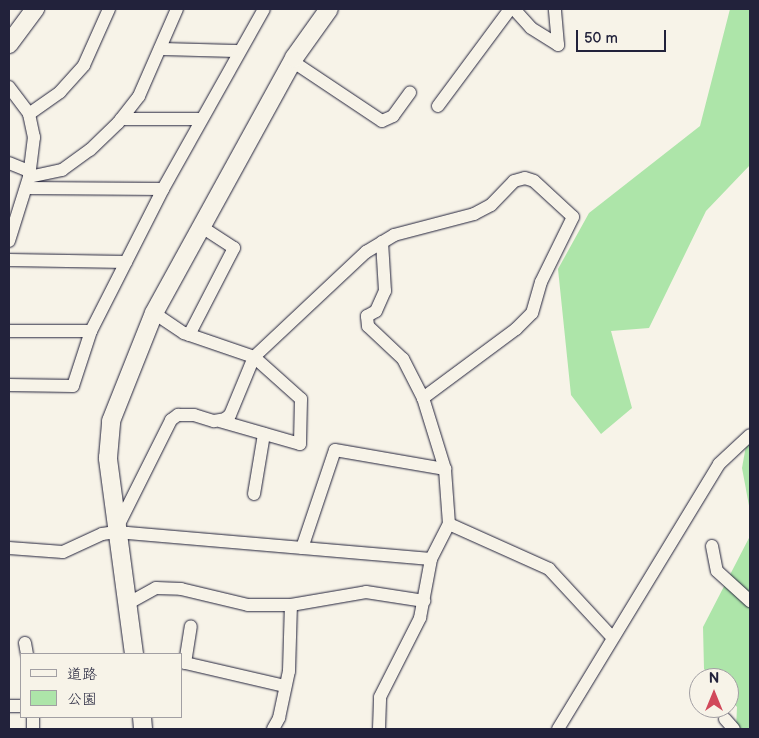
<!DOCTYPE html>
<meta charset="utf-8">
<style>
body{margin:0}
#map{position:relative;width:759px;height:738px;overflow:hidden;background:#f7f3e8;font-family:"Balsamiq Sans","Klee One",sans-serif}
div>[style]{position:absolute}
.green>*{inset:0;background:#ade5a9}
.roads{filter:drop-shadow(0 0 1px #22223b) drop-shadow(0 0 1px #22223b)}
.street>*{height:12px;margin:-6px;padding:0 6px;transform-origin:6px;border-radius:6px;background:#f7f3e8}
.secondary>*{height:18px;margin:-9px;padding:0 9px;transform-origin:9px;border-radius:9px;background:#f7f3e8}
span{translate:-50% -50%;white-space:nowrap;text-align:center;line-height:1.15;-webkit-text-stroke:4px #f7f3e8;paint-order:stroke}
.frame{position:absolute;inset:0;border:10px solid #22223b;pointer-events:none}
.legend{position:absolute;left:20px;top:653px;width:162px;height:65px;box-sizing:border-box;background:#f7f3e8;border:1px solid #a29fa3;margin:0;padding:6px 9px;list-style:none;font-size:15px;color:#22223b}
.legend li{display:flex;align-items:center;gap:10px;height:25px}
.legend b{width:25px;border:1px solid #a29fa3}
.north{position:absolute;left:689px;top:668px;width:50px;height:50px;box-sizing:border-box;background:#f7f3e8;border:1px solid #a29fa3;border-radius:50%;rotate:0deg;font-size:14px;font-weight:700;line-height:20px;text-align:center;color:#22223b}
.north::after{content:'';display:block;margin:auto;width:18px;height:22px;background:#d1495b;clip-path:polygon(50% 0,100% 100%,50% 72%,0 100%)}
.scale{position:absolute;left:576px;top:30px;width:90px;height:22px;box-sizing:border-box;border:2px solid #22223b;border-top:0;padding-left:6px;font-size:15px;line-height:18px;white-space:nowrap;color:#22223b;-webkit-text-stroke:4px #f7f3e8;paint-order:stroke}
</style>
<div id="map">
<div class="green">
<i style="clip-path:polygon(730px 9px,750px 9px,750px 165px,706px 211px,649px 328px,611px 331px,632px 408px,601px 434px,571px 395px,558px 269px,589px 213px,700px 126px)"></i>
<i style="clip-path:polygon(750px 423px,750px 511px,742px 468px)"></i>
<i style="clip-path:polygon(750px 536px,750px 729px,736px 729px,737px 707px,729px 698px,729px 678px,712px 678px,704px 669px,703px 627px)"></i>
</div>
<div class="roads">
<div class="street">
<i style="left:514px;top:9px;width:25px;rotate:48deg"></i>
<i style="left:531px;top:28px;width:32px;rotate:32deg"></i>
<i style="left:558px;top:45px;width:36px;rotate:-95deg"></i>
<i style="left:160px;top:49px;width:78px;rotate:1.5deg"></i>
<i style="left:292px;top:61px;width:108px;rotate:33.7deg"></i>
<i style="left:382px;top:121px;width:12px;rotate:-24deg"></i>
<i style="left:393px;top:116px;width:29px;rotate:-54deg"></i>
<i style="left:9px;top:87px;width:34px;rotate:53deg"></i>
<i style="left:29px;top:114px;width:24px;rotate:78deg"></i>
<i style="left:34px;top:137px;width:40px;rotate:97.1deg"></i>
<i style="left:29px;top:177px;width:67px;rotate:107.4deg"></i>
<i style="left:438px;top:106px;width:121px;rotate:-53.4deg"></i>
<i style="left:29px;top:114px;width:38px;rotate:-35deg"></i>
<i style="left:60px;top:92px;width:36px;rotate:-48deg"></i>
<i style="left:84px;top:65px;width:61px;rotate:-65.9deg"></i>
<i style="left:121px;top:119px;width:80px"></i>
<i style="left:9px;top:163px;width:22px;rotate:22deg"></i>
<i style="left:29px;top:177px;width:34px;rotate:-12deg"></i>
<i style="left:62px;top:170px;width:34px;rotate:-36deg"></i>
<i style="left:90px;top:150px;width:39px;rotate:-44deg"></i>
<i style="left:118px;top:123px;width:34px;rotate:-52deg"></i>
<i style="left:139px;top:96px;width:95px;rotate:-66.4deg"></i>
<i style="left:26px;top:188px;width:137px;rotate:0.4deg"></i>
<i style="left:9px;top:260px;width:117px;rotate:1deg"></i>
<i style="left:154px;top:313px;width:36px;rotate:34deg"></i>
<i style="left:184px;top:333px;width:74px;rotate:18.9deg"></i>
<i style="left:254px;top:357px;width:63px;rotate:41.8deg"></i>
<i style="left:301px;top:399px;width:45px;rotate:91.3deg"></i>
<i style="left:300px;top:444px;width:83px;rotate:-164deg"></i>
<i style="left:9px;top:331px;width:82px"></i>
<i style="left:189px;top:335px;width:98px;rotate:-62.7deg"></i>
<i style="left:234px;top:248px;width:38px;rotate:-147deg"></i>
<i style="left:9px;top:385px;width:64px;rotate:0.9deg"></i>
<i style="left:73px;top:386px;width:58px;rotate:-71.9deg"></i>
<i style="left:91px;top:331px;width:159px;rotate:-63.1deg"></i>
<i style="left:163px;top:189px;width:206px;rotate:-60.7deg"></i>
<i style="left:254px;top:494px;width:61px;rotate:-80.5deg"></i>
<i style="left:449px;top:524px;width:110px;rotate:24.2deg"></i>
<i style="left:549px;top:569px;width:93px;rotate:47.2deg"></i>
<i style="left:118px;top:526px;width:119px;rotate:-63.4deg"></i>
<i style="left:171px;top:420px;width:9px;rotate:-36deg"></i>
<i style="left:178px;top:415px;width:16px"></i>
<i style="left:194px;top:415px;width:21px;rotate:17deg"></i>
<i style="left:214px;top:421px;width:11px;rotate:-10deg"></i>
<i style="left:225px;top:419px;width:6px;rotate:-39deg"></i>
<i style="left:230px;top:415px;width:63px;rotate:-67.5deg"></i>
<i style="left:254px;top:357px;width:154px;rotate:-43.2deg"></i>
<i style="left:366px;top:252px;width:33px;rotate:-31deg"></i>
<i style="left:394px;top:235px;width:83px;rotate:-14.7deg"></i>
<i style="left:474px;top:214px;width:19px;rotate:-28deg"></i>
<i style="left:491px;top:205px;width:33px;rotate:-46deg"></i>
<i style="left:514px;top:181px;width:11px;rotate:-15deg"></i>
<i style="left:525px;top:178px;width:9px;rotate:18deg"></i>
<i style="left:534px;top:181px;width:53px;rotate:42.7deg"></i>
<i style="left:573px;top:217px;width:72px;rotate:116.2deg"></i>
<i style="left:541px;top:282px;width:32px;rotate:106deg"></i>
<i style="left:532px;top:313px;width:23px;rotate:135deg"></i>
<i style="left:516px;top:329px;width:116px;rotate:143.4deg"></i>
<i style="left:712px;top:546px;width:25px;rotate:79deg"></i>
<i style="left:717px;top:571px;width:45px;rotate:42.3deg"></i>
<i style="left:9px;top:548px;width:54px;rotate:4.2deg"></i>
<i style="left:63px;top:552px;width:43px;rotate:-24.8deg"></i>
<i style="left:102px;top:534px;width:14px;rotate:-8deg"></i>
<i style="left:116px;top:532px;width:316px;rotate:4.9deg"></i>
<i style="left:302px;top:548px;width:103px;rotate:-71.4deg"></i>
<i style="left:335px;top:450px;width:112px;rotate:9.8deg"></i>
<i style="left:127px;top:604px;width:33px;rotate:-29deg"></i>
<i style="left:156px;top:588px;width:25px;rotate:2deg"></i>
<i style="left:181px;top:589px;width:69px;rotate:13.4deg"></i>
<i style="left:248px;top:605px;width:43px"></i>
<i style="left:291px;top:605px;width:76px;rotate:-9.8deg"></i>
<i style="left:366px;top:592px;width:59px;rotate:8.8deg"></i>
<i style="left:25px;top:643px;width:11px;rotate:80deg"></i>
<i style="left:181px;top:662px;width:107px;rotate:13deg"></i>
<i style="left:185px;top:663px;width:37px;rotate:-81deg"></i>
<i style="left:9px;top:706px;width:12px"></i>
<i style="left:725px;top:719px;width:13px;rotate:48deg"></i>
<i style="left:33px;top:729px;width:12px;rotate:-90deg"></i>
<i style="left:273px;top:729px;width:13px;rotate:-61deg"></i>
<i style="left:279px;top:718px;width:48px;rotate:-78deg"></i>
<i style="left:289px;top:671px;width:66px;rotate:-88.3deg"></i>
<i style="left:379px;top:729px;width:32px;rotate:-88deg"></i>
<i style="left:380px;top:697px;width:89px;rotate:-63.1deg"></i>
<i style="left:420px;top:618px;width:60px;rotate:-79.4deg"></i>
<i style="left:431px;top:559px;width:39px;rotate:-63deg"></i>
<i style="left:449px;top:524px;width:55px;rotate:-94.2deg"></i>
<i style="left:445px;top:469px;width:74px;rotate:-107.2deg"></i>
<i style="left:423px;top:398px;width:44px;rotate:-117.1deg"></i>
<i style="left:403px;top:359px;width:48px;rotate:-136.7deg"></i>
<i style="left:368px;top:326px;width:10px;rotate:-96deg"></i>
<i style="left:367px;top:316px;width:10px;rotate:-29deg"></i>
<i style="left:376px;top:311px;width:22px;rotate:-66deg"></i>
<i style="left:385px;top:291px;width:49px;rotate:-93.5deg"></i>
<i style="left:558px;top:729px;width:310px;rotate:-58.7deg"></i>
<i style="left:719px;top:464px;width:42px;rotate:-43.1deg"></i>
</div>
<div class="secondary">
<i style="left:9px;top:44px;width:44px;rotate:-53.4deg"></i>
<i style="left:134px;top:654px;width:198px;rotate:-97.6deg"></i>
<i style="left:108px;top:458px;width:37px;rotate:-85deg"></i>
<i style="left:111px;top:421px;width:116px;rotate:-68.3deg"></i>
<i style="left:154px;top:313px;width:291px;rotate:-61.2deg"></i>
<i style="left:294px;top:58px;width:60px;rotate:-54.5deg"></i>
<i style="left:142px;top:717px;width:12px;rotate:85deg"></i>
</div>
</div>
<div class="frame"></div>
<ul class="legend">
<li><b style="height:6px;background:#f7f3e8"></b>道路</li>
<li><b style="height:14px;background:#ade5a9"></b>公園</li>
</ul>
<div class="north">N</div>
<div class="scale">50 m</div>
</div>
